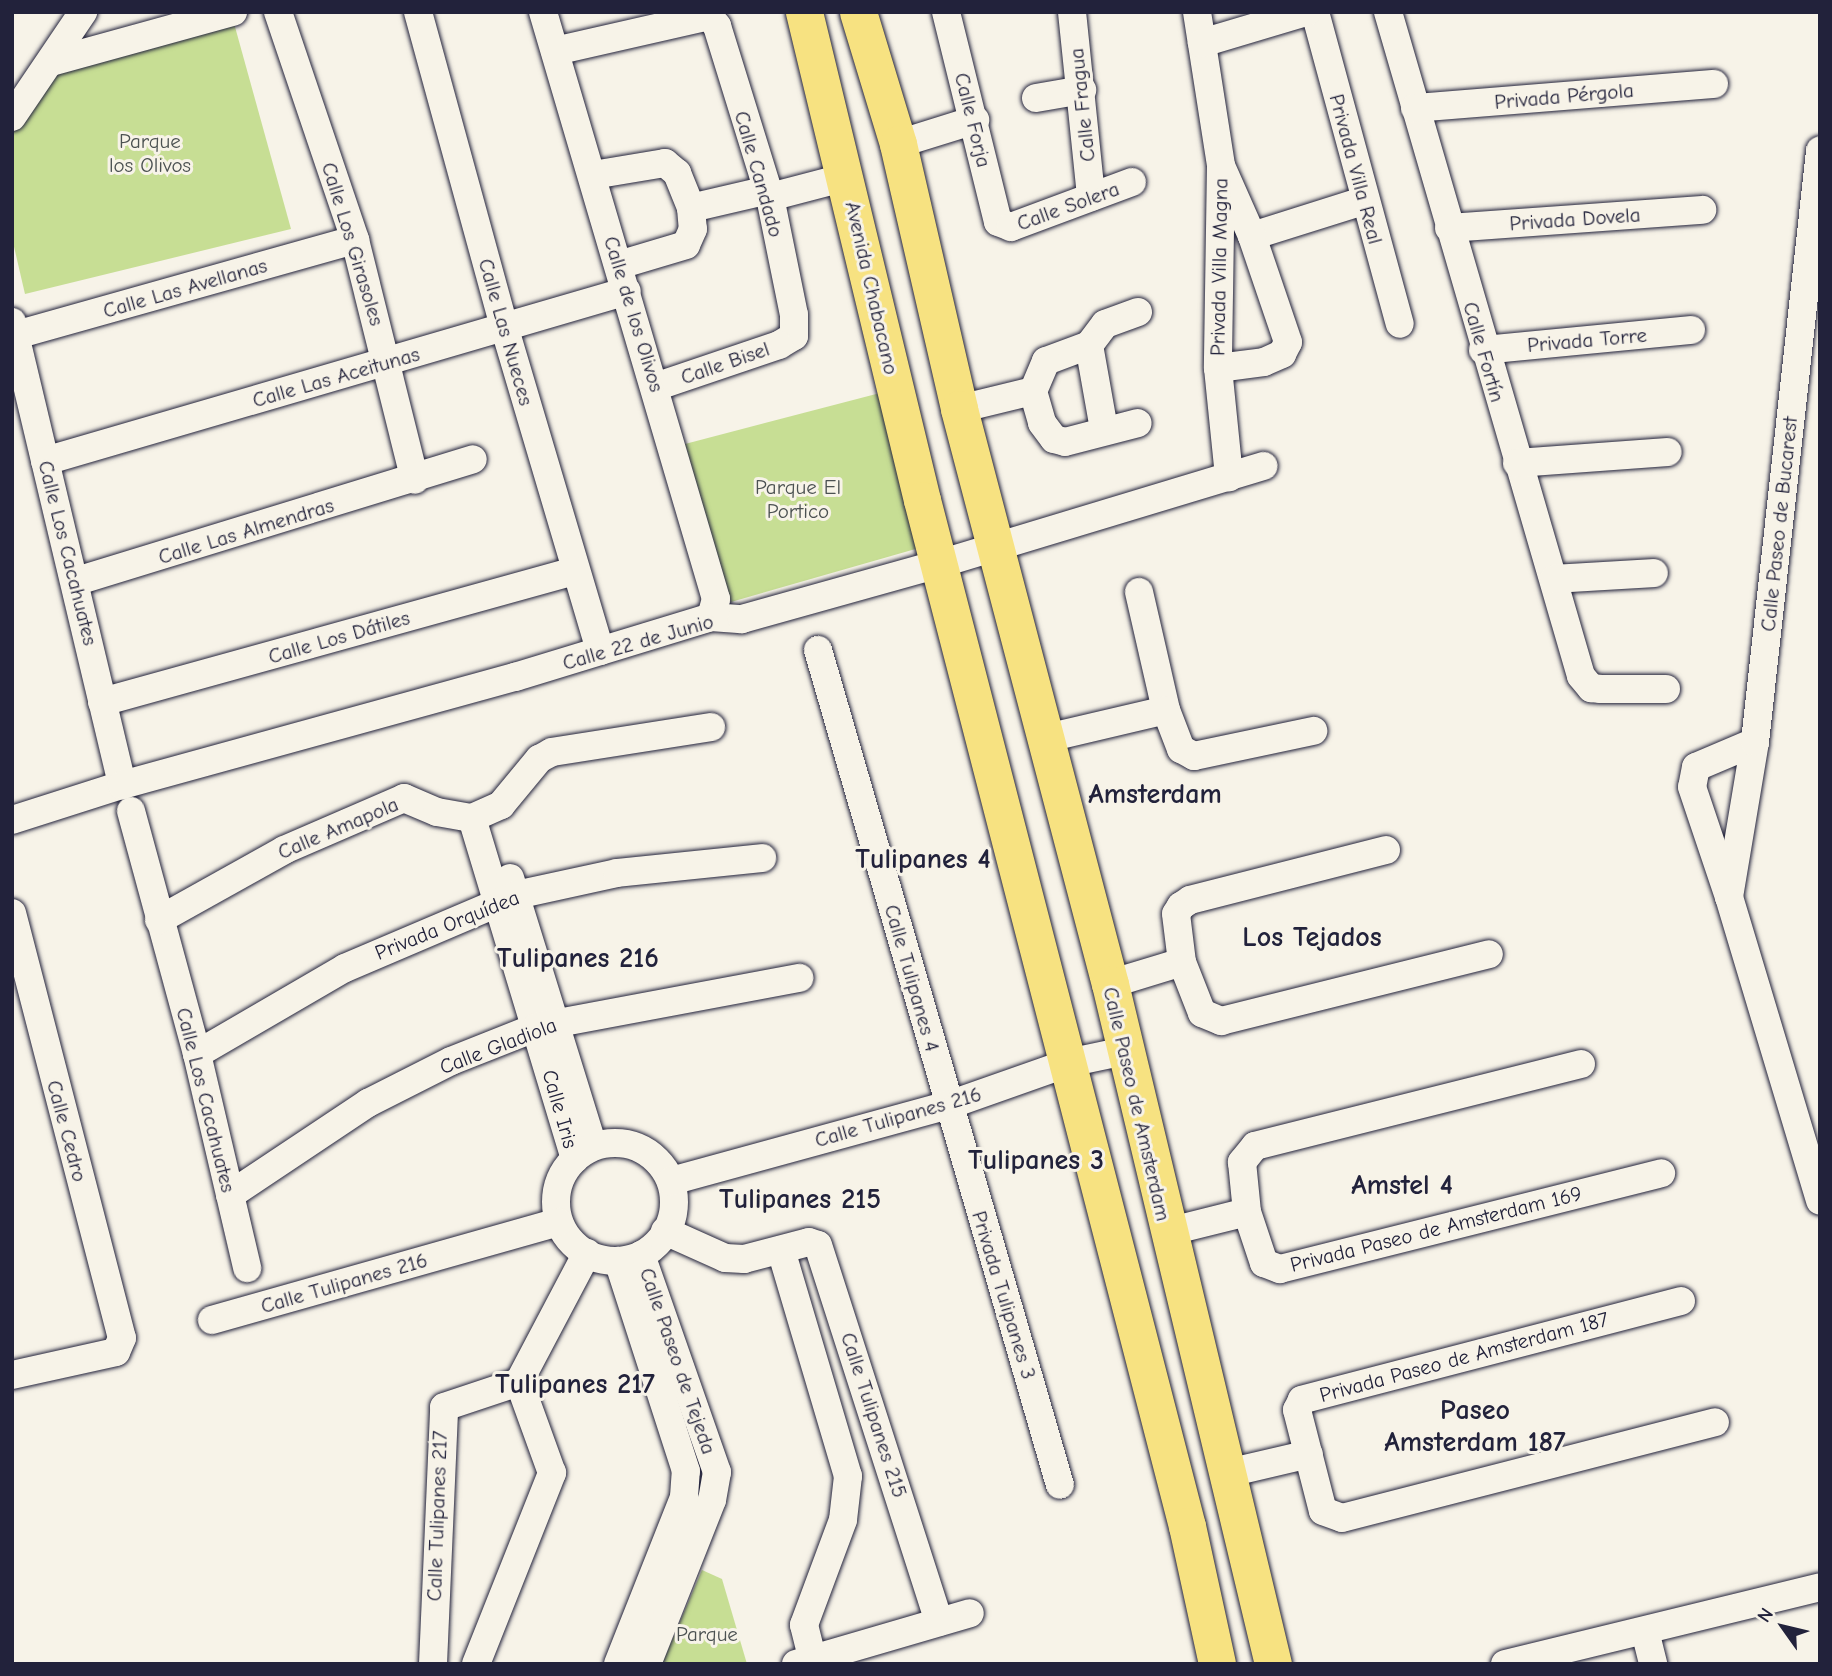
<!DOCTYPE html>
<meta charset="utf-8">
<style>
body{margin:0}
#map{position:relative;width:1832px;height:1676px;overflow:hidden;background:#f7f3e8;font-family:"Comic Neue",sans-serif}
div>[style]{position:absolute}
.green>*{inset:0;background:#c7de94}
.roads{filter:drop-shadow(0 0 2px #22223b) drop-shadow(0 0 2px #22223b)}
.minor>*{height:28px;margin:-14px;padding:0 14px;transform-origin:14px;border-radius:14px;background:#f7f3e8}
.minor>.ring{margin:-14px;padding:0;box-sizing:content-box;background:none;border:28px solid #f7f3e8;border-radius:50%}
.major>*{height:37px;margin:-18.5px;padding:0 18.5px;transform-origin:18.5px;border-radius:18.5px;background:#f7e281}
span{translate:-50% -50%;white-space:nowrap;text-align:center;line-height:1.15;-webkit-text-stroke:6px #f7f3e8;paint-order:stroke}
.street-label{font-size:21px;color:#22223b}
.park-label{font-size:21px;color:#4b5151}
.district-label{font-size:28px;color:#22223b;font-weight:700}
.frame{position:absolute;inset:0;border:14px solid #22223b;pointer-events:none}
.north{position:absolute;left:1748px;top:1592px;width:70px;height:70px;-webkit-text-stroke:5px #f7f3e8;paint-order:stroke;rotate:304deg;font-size:19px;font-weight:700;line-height:28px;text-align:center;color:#22223b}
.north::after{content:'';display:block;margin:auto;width:24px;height:32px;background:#22223b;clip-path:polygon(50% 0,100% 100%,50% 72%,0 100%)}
</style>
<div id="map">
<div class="green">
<i style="clip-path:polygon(232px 16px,291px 229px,25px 294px,12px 238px,12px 132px,25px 109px,57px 67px)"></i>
<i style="clip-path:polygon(880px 393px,919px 548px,731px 602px,685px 444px)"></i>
<i style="clip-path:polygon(702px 1570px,722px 1579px,747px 1664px,662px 1664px)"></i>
</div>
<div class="roads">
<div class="minor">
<i style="left:278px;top:12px;width:241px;rotate:71.3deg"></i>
<i style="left:355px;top:240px;width:247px;rotate:76deg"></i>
<i style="left:418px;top:12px;width:326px;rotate:74.7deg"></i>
<i style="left:504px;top:326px;width:339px;rotate:73.5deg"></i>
<i style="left:543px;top:12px;width:612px;rotate:73.58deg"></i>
<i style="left:716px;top:599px;width:19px;rotate:106deg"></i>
<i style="left:946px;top:12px;width:216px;rotate:76.1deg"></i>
<i style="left:998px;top:222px;width:14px;rotate:21deg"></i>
<i style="left:1011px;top:227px;width:129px;rotate:-20.4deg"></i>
<i style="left:1072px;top:12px;width:186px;rotate:84.1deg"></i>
<i style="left:1197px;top:12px;width:156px;rotate:81.1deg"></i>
<i style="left:1221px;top:166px;width:202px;rotate:90.9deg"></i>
<i style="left:1218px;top:368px;width:110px;rotate:84.2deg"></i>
<i style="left:1315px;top:12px;width:323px;rotate:74.8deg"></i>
<i style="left:1388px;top:12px;width:691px;rotate:73.79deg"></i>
<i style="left:1581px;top:676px;width:16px;rotate:50deg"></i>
<i style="left:1591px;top:688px;width:10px;rotate:6deg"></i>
<i style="left:1601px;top:689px;width:65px"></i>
<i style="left:1202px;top:43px;width:109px;rotate:-16.6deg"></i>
<i style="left:555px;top:51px;width:158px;rotate:-12.8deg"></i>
<i style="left:709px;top:16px;width:13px;rotate:51deg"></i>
<i style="left:717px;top:26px;width:179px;rotate:72.8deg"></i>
<i style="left:770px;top:197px;width:120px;rotate:78.5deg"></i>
<i style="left:794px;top:315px;width:21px;rotate:90deg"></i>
<i style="left:794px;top:336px;width:17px;rotate:149deg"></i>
<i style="left:779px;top:345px;width:131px;rotate:161.3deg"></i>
<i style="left:51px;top:62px;width:189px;rotate:-15.4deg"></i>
<i style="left:1036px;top:98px;width:47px;rotate:-9.9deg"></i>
<i style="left:1415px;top:108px;width:300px;rotate:-4.6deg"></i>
<i style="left:12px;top:117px;width:127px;rotate:-55.9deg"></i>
<i style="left:898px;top:144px;width:81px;rotate:-17.3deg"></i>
<i style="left:593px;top:175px;width:73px;rotate:-9.5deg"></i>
<i style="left:665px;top:163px;width:16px;rotate:40deg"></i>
<i style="left:677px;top:173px;width:38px;rotate:68deg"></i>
<i style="left:691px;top:208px;width:21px;rotate:85deg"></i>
<i style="left:693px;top:229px;width:17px;rotate:114deg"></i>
<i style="left:686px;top:245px;width:70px;rotate:163.4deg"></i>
<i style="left:770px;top:197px;width:79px;rotate:-14.7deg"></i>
<i style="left:691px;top:208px;width:75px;rotate:-13.1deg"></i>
<i style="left:1449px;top:228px;width:254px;rotate:-4.1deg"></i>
<i style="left:1252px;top:236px;width:116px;rotate:-17.5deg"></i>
<i style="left:1138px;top:312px;width:35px;rotate:160deg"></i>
<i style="left:1105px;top:324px;width:26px;rotate:127deg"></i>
<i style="left:1089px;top:345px;width:46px;rotate:159.6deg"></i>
<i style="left:1046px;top:361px;width:33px;rotate:113deg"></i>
<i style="left:1033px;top:391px;width:33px;rotate:74deg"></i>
<i style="left:1042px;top:423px;width:20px;rotate:53deg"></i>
<i style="left:1054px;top:439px;width:11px;rotate:15deg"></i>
<i style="left:1065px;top:442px;width:75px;rotate:-14.6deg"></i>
<i style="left:12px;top:322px;width:476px;rotate:76.6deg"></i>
<i style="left:16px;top:335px;width:352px;rotate:-15.7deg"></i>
<i style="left:1089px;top:345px;width:85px;rotate:79.9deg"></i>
<i style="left:1483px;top:350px;width:209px;rotate:-5.5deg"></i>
<i style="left:1218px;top:368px;width:46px;rotate:-7.4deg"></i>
<i style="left:1264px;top:362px;width:20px;rotate:-24deg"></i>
<i style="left:1282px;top:354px;width:13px;rotate:-63deg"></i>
<i style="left:1288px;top:342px;width:112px;rotate:-108.8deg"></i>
<i style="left:1252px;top:236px;width:74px;rotate:-113.8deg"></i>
<i style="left:959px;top:409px;width:76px;rotate:-13.7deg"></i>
<i style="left:45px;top:461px;width:606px;rotate:-16.28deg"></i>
<i style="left:1517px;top:463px;width:151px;rotate:-4.2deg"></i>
<i style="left:1554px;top:579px;width:100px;rotate:-3.4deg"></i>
<i style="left:77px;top:581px;width:414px;rotate:-17.1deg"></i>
<i style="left:1139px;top:592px;width:121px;rotate:77.1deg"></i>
<i style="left:818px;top:650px;width:869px;rotate:73.84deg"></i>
<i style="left:102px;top:702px;width:491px;rotate:-15.5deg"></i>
<i style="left:1047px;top:738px;width:122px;rotate:-13.2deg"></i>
<i style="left:1166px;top:710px;width:42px;rotate:69deg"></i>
<i style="left:1181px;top:749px;width:15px;rotate:28deg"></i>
<i style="left:1194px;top:756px;width:122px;rotate:-11.9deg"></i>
<i style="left:1755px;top:742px;width:64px;rotate:157deg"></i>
<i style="left:1696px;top:767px;width:20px;rotate:101deg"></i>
<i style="left:1692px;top:787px;width:116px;rotate:71.4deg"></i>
<i style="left:1729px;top:897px;width:317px;rotate:73.3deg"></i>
<i style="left:131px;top:811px;width:252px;rotate:74.8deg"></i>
<i style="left:197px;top:1054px;width:220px;rotate:76.8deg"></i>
<i style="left:472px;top:818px;width:356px;rotate:73.2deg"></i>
<i style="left:12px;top:820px;width:115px;rotate:-17.7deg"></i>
<i style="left:122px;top:785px;width:408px;rotate:-15.4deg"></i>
<i style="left:515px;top:677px;width:205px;rotate:-17deg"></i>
<i style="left:711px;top:617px;width:31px;rotate:4deg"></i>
<i style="left:742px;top:619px;width:205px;rotate:-15.6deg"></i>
<i style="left:939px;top:564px;width:339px;rotate:-16.8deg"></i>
<i style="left:1386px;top:850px;width:202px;rotate:165.7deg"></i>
<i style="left:1190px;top:900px;width:11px;rotate:146deg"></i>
<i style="left:1181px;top:906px;width:9px;rotate:122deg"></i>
<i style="left:1176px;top:914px;width:48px;rotate:82.9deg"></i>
<i style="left:1182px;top:962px;width:55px;rotate:68.6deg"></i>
<i style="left:1202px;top:1013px;width:21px;rotate:23deg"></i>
<i style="left:1221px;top:1021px;width:276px;rotate:-14deg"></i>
<i style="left:510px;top:878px;width:281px;rotate:72.8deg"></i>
<i style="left:1729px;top:897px;width:157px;rotate:-80.5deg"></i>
<i style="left:1755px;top:742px;width:595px;rotate:-83.72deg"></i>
<i style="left:12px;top:913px;width:439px;rotate:75.5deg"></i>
<i style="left:122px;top:1338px;width:15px;rotate:113deg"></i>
<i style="left:116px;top:1352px;width:107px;rotate:167.5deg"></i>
<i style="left:159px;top:920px;width:143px;rotate:-29.2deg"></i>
<i style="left:284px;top:850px;width:131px;rotate:-23.4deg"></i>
<i style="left:404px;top:798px;width:36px;rotate:23deg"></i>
<i style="left:437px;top:812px;width:36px;rotate:10deg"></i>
<i style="left:472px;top:818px;width:32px;rotate:-24deg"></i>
<i style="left:501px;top:805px;width:60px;rotate:-50.4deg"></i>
<i style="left:539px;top:759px;width:15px;rotate:-28deg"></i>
<i style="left:552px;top:752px;width:161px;rotate:-8.9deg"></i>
<i style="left:1110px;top:984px;width:75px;rotate:-17deg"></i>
<i style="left:197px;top:1054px;width:171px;rotate:-30.2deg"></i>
<i style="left:345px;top:968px;width:186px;rotate:-23.1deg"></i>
<i style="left:516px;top:895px;width:103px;rotate:-12.3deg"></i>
<i style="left:617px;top:873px;width:146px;rotate:-5.9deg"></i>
<i style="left:1581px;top:1064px;width:336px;rotate:165.9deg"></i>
<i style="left:1255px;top:1146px;width:21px;rotate:129deg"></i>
<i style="left:1242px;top:1162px;width:50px;rotate:84.3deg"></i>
<i style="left:1247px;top:1212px;width:54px;rotate:71.6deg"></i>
<i style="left:1264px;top:1263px;width:17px;rotate:21deg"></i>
<i style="left:1280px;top:1269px;width:393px;rotate:-14.1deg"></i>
<i class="ring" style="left:556px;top:1143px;width:90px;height:90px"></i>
<i style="left:671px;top:1181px;width:288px;rotate:-15.3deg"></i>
<i style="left:949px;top:1105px;width:126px;rotate:-19.4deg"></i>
<i style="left:1068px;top:1063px;width:58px;rotate:-11.9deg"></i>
<i style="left:230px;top:1195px;width:166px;rotate:-33.7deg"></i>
<i style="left:368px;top:1103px;width:93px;rotate:-26.8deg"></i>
<i style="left:451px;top:1061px;width:92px;rotate:-21.6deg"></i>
<i style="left:537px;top:1027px;width:267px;rotate:-10.6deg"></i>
<i style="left:665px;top:1231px;width:66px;rotate:24.2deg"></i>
<i style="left:725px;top:1258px;width:19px;rotate:3deg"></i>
<i style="left:744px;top:1259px;width:67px;rotate:-14.7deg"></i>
<i style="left:809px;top:1242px;width:9px;rotate:18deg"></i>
<i style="left:818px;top:1245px;width:396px;rotate:72.2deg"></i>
<i style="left:1167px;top:1232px;width:82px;rotate:-14deg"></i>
<i style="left:781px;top:1250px;width:236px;rotate:73.5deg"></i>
<i style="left:848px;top:1476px;width:44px;rotate:96.5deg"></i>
<i style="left:843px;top:1520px;width:112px;rotate:110.4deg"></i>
<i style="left:804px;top:1625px;width:36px;rotate:76deg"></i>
<i style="left:641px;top:1255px;width:230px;rotate:70.7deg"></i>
<i style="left:717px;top:1472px;width:28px;rotate:100deg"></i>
<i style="left:712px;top:1500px;width:176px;rotate:111.6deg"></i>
<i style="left:1681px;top:1301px;width:392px;rotate:165.4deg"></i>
<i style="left:1302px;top:1400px;width:11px;rotate:117deg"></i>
<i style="left:1297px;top:1410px;width:104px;rotate:75.6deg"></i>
<i style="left:1323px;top:1511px;width:20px;rotate:20deg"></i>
<i style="left:1342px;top:1518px;width:385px;rotate:-14.4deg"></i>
<i style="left:212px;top:1320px;width:360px;rotate:-15.8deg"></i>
<i style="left:1228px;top:1473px;width:83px;rotate:-13.2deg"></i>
<i style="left:1645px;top:1631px;width:34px;rotate:76deg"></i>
<i style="left:433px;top:1664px;width:257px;rotate:-87.5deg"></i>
<i style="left:444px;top:1407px;width:79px;rotate:-18.4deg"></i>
<i style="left:519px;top:1382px;width:146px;rotate:-62.2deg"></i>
<i style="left:476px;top:1664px;width:206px;rotate:-68.3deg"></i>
<i style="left:552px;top:1473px;width:97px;rotate:-109.9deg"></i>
<i style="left:618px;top:1664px;width:180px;rotate:-68.4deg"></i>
<i style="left:684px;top:1497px;width:26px;rotate:-86deg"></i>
<i style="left:686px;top:1471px;width:221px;rotate:-107.9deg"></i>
<i style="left:796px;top:1664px;width:181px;rotate:-16.3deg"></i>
<i style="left:1505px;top:1664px;width:324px;rotate:-13.7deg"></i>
</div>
<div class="major">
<i style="left:804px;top:12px;width:502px;rotate:76.41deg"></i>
<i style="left:922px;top:500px;width:1060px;rotate:75.52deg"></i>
<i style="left:1187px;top:1526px;width:141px;rotate:77.7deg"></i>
<i style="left:858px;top:12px;width:138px;rotate:73.1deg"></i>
<i style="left:898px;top:144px;width:272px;rotate:77deg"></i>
<i style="left:959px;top:409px;width:594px;rotate:75.29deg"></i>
<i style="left:1110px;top:984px;width:699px;rotate:76.52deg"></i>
</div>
</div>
<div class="street-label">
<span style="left:1564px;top:96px;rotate:-5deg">Privada Pérgola</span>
<span style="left:1082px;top:105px;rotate:-96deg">Calle Fragua</span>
<span style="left:973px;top:120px;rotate:76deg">Calle Forja</span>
<span style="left:1356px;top:169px;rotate:75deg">Privada Villa Real</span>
<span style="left:759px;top:174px;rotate:74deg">Calle Candado</span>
<span style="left:1068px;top:206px;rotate:-20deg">Calle Solera</span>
<span style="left:1575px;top:219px;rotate:-4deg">Privada Dovela</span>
<span style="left:353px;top:244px;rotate:73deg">Calle Los Girasoles</span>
<span style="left:1219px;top:267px;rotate:-89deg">Privada Villa Magna</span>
<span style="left:185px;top:288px;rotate:-16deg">Calle Las Avellanas</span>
<span style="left:872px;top:288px;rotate:77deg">Avenida Chabacano</span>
<span style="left:634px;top:314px;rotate:73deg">Calle de los Olivos</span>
<span style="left:506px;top:332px;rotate:74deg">Calle Las Nueces</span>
<span style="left:1587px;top:340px;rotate:-5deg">Privada Torre</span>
<span style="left:1484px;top:352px;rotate:74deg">Calle Fortín</span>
<span style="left:725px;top:363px;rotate:-19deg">Calle Bisel</span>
<span style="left:336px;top:377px;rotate:-16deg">Calle Las Aceitunas</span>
<span style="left:1779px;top:524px;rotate:-84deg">Calle Paseo de Bucarest</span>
<span style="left:246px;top:531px;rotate:-17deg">Calle Las Almendras</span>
<span style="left:68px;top:553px;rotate:76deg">Calle Los Cacahuates</span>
<span style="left:339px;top:637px;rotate:-16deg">Calle Los Dátiles</span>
<span style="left:638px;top:642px;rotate:-16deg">Calle 22 de Junio</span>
<span style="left:338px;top:828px;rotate:-23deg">Calle Amapola</span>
<span style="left:447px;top:925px;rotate:-22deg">Privada Orquídea</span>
<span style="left:912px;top:978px;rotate:74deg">Calle Tulipanes 4</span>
<span style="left:498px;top:1046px;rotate:-21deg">Calle Gladiola</span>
<span style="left:206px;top:1100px;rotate:76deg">Calle Los Cacahuates</span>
<span style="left:1137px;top:1104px;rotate:77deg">Calle Paseo de Amsterdam</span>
<span style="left:560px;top:1109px;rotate:74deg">Calle Iris</span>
<span style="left:898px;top:1117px;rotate:-16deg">Calle Tulipanes 216</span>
<span style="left:67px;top:1131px;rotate:75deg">Calle Cedro</span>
<span style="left:1436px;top:1229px;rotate:-14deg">Privada Paseo de Amsterdam 169</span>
<span style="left:344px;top:1283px;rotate:-16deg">Calle Tulipanes 216</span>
<span style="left:1004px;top:1295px;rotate:73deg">Privada Tulipanes 3</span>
<span style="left:1464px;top:1357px;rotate:-15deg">Privada Paseo de Amsterdam 187</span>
<span style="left:678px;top:1361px;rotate:71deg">Calle Paseo de Tejeda</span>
<span style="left:874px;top:1415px;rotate:72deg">Calle Tulipanes 215</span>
<span style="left:437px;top:1516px;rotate:-88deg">Calle Tulipanes 217</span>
</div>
<div class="park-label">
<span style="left:150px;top:153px">Parque<br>los Olivos</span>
<span style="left:798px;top:499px">Parque El<br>Portico</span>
<span style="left:707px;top:1634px">Parque</span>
</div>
<div class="district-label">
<span style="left:1155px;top:794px">Amsterdam</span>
<span style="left:923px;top:859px">Tulipanes 4</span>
<span style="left:1312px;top:937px">Los Tejados</span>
<span style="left:578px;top:958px">Tulipanes 216</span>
<span style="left:1036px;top:1160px">Tulipanes 3</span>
<span style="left:1402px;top:1185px">Amstel 4</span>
<span style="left:800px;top:1199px">Tulipanes 215</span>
<span style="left:575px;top:1384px">Tulipanes 217</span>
<span style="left:1475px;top:1426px">Paseo<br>Amsterdam 187</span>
</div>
<div class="frame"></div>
<div class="north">N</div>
</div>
